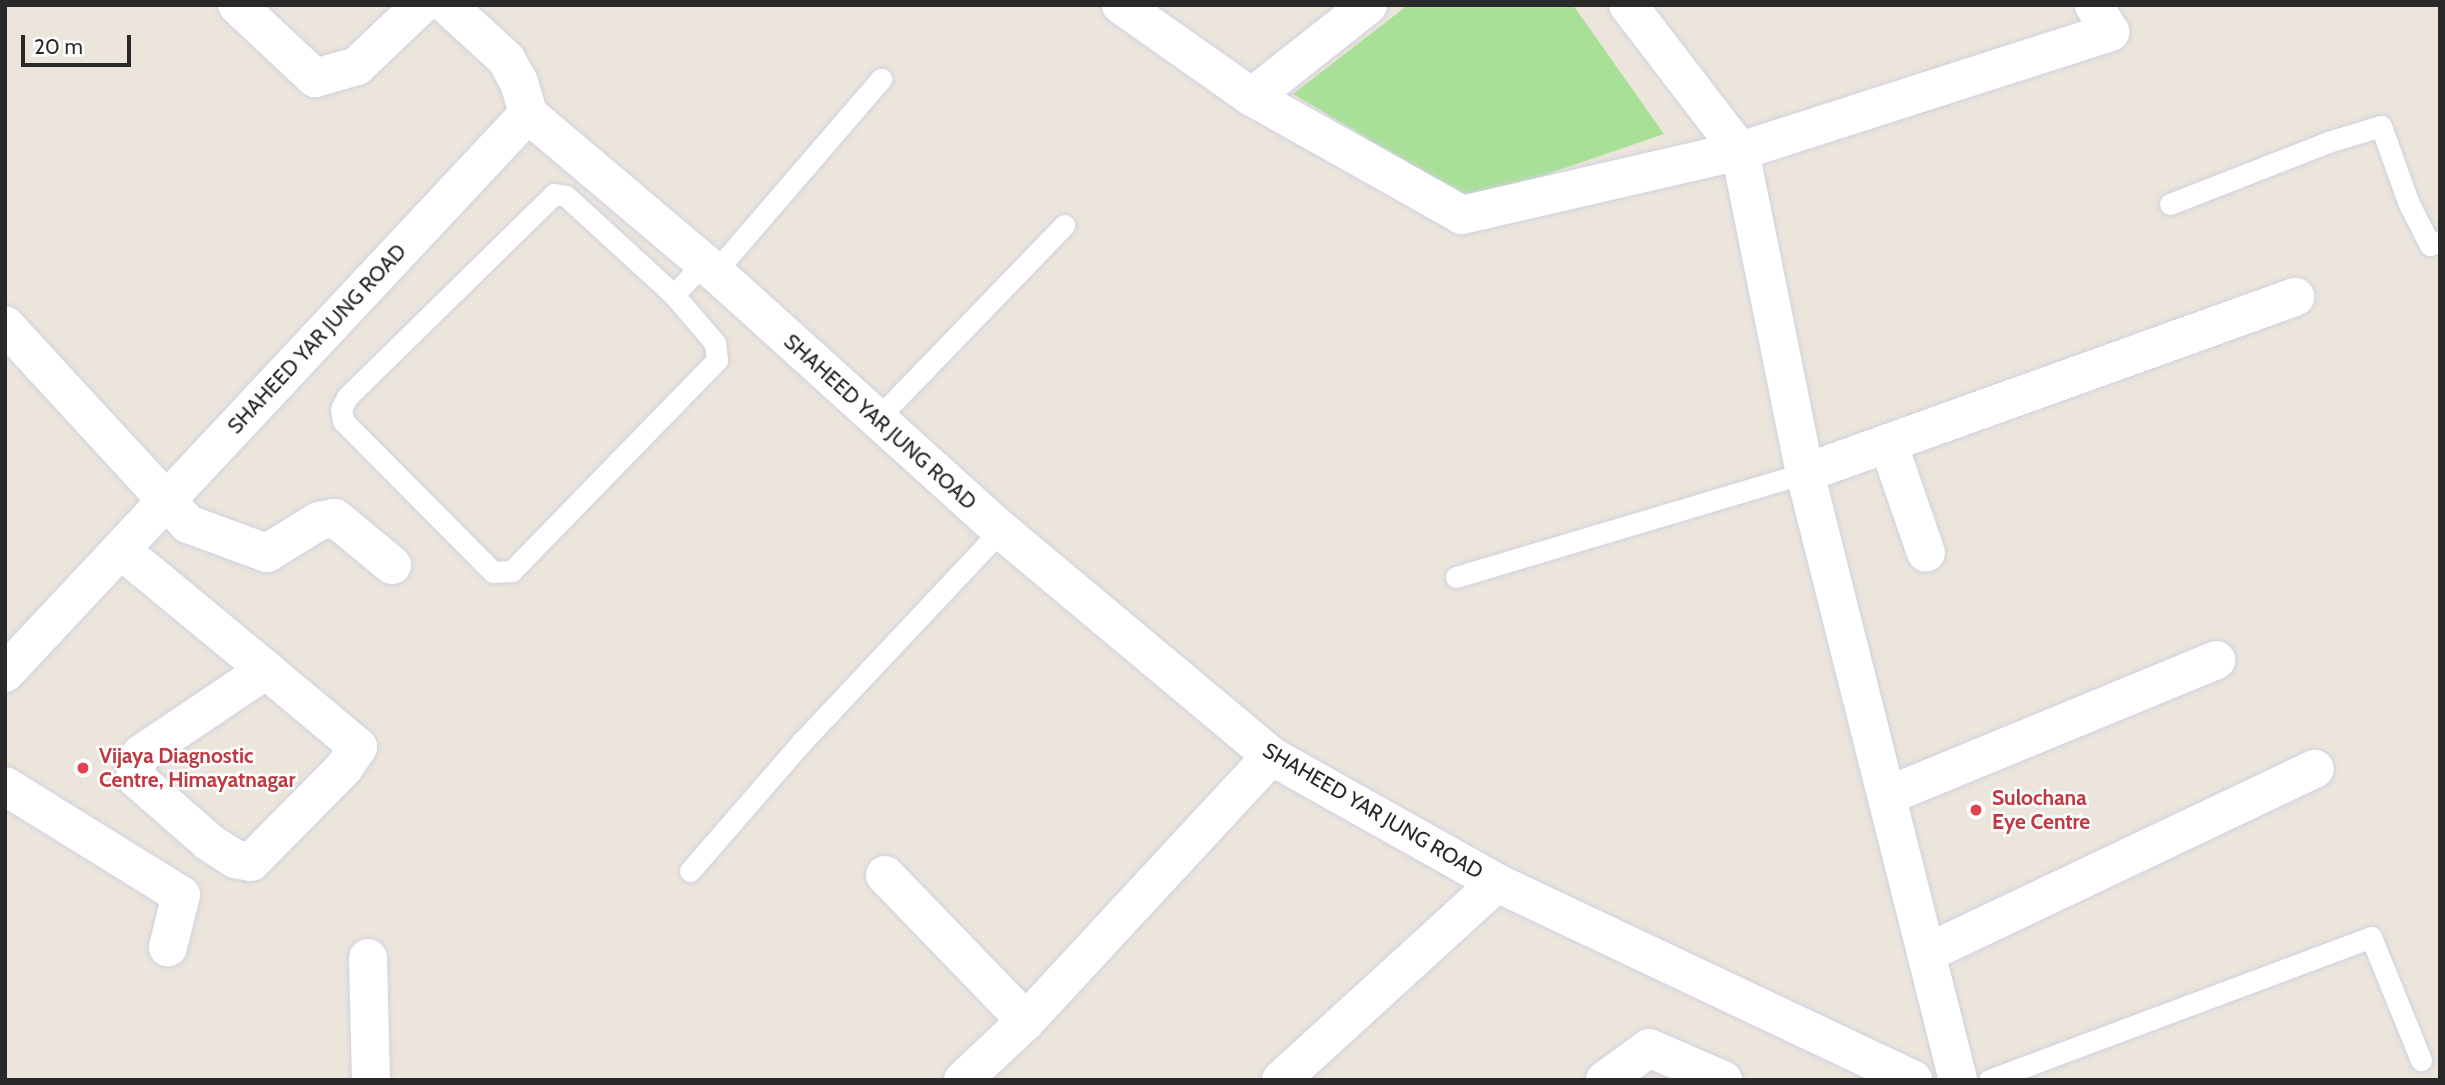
<!DOCTYPE html>
<style>
body{margin:0}
#map{position:relative;width:2445px;height:1085px;overflow:hidden;background:#ebe5db;font-family:Cabin,sans-serif}
div>[style]{position:absolute}
.green>*{inset:0;background:#a9e098}
.roads{filter:drop-shadow(0 0 2px #d0d1e1) drop-shadow(0 0 2px #d0d1e1)}
.lane>*{height:21px;margin:-10.5px;padding:0 10.5px;transform-origin:10.5px;border-radius:10.5px;background:#fff}
.street>*{height:38px;margin:-19px;padding:0 19px;transform-origin:19px;border-radius:19px;background:#fff}
.secondary>*{height:38px;margin:-19px;padding:0 19px;transform-origin:19px;border-radius:19px;background:#fff}
.dots>*{width:19px;height:19px;translate:-50% -50%;box-sizing:border-box;border:4px solid #fff;border-radius:50%}
span{translate:-50% -50%;white-space:nowrap;text-align:center;line-height:1.15;-webkit-text-stroke:5px #fff;paint-order:stroke}
.street-label{font-size:21px;color:#292929}
.health-label{font-size:21px;color:#be3a42;font-weight:700}
.left{translate:0 -50%;text-align:left}
.frame{position:absolute;inset:0;border:7px solid #292929;pointer-events:none}
.scale{position:absolute;left:21px;top:35px;width:110px;height:32px;box-sizing:border-box;border:4px solid #292929;border-top:0;padding-left:9px;font-size:21px;line-height:24px;white-space:nowrap;color:#292929;-webkit-text-stroke:5px #fff;paint-order:stroke}
</style>
<div id="map">
<div class="green">
<i style="clip-path:polygon(1408px 5px,1573px 5px,1664px 134px,1471px 200px,1293px 94px)"></i>
</div>
<div class="roads">
<div class="lane">
<i style="left:2170px;top:204px;width:170px;rotate:-21.4deg"></i>
<i style="left:2328px;top:142px;width:55px;rotate:-16.8deg"></i>
<i style="left:2381px;top:126px;width:83px;rotate:70.3deg"></i>
<i style="left:2409px;top:204px;width:46px;rotate:62.9deg"></i>
<i style="left:2430px;top:245px;width:11px;rotate:-22deg"></i>
<i style="left:715px;top:272px;width:255px;rotate:-49.3deg"></i>
<i style="left:674px;top:295px;width:63px;rotate:49.5deg"></i>
<i style="left:715px;top:343px;width:17px;rotate:83deg"></i>
<i style="left:717px;top:360px;width:294px;rotate:134.2deg"></i>
<i style="left:512px;top:571px;width:19px;rotate:177deg"></i>
<i style="left:493px;top:572px;width:213px;rotate:-134.8deg"></i>
<i style="left:343px;top:421px;width:12px;rotate:-99deg"></i>
<i style="left:341px;top:409px;width:13px;rotate:-63deg"></i>
<i style="left:347px;top:397px;width:290px;rotate:-44.4deg"></i>
<i style="left:554px;top:194px;width:12px;rotate:9deg"></i>
<i style="left:566px;top:196px;width:147px;rotate:42.5deg"></i>
<i style="left:674px;top:295px;width:45px;rotate:-47.7deg"></i>
<i style="left:876px;top:420px;width:271px;rotate:-46deg"></i>
<i style="left:1456px;top:577px;width:364px;rotate:-16.6deg"></i>
<i style="left:690px;top:871px;width:169px;rotate:-49.1deg"></i>
<i style="left:801px;top:743px;width:292px;rotate:-46.8deg"></i>
<i style="left:1989px;top:1080px;width:408px;rotate:-20.5deg"></i>
<i style="left:2371px;top:937px;width:133px;rotate:67.9deg"></i>
</div>
<div class="street">
<i style="left:237px;top:5px;width:107px;rotate:43.1deg"></i>
<i style="left:315px;top:78px;width:44px;rotate:-15.9deg"></i>
<i style="left:357px;top:66px;width:88px;rotate:-43.6deg"></i>
<i style="left:447px;top:5px;width:80px;rotate:42.5deg"></i>
<i style="left:506px;top:59px;width:26px;rotate:61deg"></i>
<i style="left:519px;top:82px;width:33px;rotate:74deg"></i>
<i style="left:1121px;top:5px;width:160px;rotate:35.1deg"></i>
<i style="left:1252px;top:97px;width:241px;rotate:29.3deg"></i>
<i style="left:1462px;top:215px;width:285px;rotate:-13deg"></i>
<i style="left:1740px;top:151px;width:389px;rotate:-17.8deg"></i>
<i style="left:2110px;top:32px;width:31px;rotate:-121deg"></i>
<i style="left:1628px;top:5px;width:184px;rotate:52.5deg"></i>
<i style="left:1740px;top:151px;width:328px;rotate:78.6deg"></i>
<i style="left:1805px;top:473px;width:626px;rotate:75.85deg"></i>
<i style="left:1252px;top:97px;width:148px;rotate:-38.4deg"></i>
<i style="left:5px;top:325px;width:270px;rotate:47.4deg"></i>
<i style="left:188px;top:524px;width:84px;rotate:20.2deg"></i>
<i style="left:267px;top:553px;width:61px;rotate:-31.6deg"></i>
<i style="left:319px;top:521px;width:16px;rotate:-11deg"></i>
<i style="left:335px;top:518px;width:74px;rotate:39.5deg"></i>
<i style="left:1888px;top:443px;width:116px;rotate:70.9deg"></i>
<i style="left:1805px;top:473px;width:521px;rotate:-19.76deg"></i>
<i style="left:121px;top:550px;width:30px;rotate:40deg"></i>
<i style="left:144px;top:569px;width:158px;rotate:39.6deg"></i>
<i style="left:266px;top:670px;width:120px;rotate:39.9deg"></i>
<i style="left:358px;top:747px;width:25px;rotate:124deg"></i>
<i style="left:344px;top:768px;width:132px;rotate:134.7deg"></i>
<i style="left:251px;top:862px;width:16px;rotate:-169deg"></i>
<i style="left:235px;top:859px;width:31px;rotate:-147deg"></i>
<i style="left:209px;top:842px;width:97px;rotate:-138.8deg"></i>
<i style="left:136px;top:778px;width:12px;rotate:-90deg"></i>
<i style="left:136px;top:766px;width:13px;rotate:-67deg"></i>
<i style="left:141px;top:754px;width:151px;rotate:-33.9deg"></i>
<i style="left:5px;top:786px;width:207px;rotate:31.8deg"></i>
<i style="left:181px;top:895px;width:54px;rotate:104deg"></i>
<i style="left:1889px;top:795px;width:354px;rotate:-22.4deg"></i>
<i style="left:885px;top:875px;width:203px;rotate:46deg"></i>
<i style="left:1929px;top:952px;width:427px;rotate:-25.4deg"></i>
<i style="left:368px;top:958px;width:122px;rotate:88.6deg"></i>
<i style="left:963px;top:1080px;width:86px;rotate:-43.1deg"></i>
<i style="left:1026px;top:1021px;width:361px;rotate:-47.2deg"></i>
<i style="left:1281px;top:1080px;width:292px;rotate:-42.4deg"></i>
<i style="left:1605px;top:1080px;width:54px;rotate:-36deg"></i>
<i style="left:1649px;top:1048px;width:81px;rotate:23.4deg"></i>
</div>
<div class="secondary">
<i style="left:5px;top:673px;width:766px;rotate:-46.91deg"></i>
<i style="left:528px;top:114px;width:245px;rotate:40.2deg"></i>
<i style="left:715px;top:272px;width:385px;rotate:42.1deg"></i>
<i style="left:1001px;top:530px;width:352px;rotate:39.9deg"></i>
<i style="left:1271px;top:756px;width:259px;rotate:29.3deg"></i>
<i style="left:1497px;top:883px;width:460px;rotate:25.3deg"></i>
</div>
</div>
<div class="dots">
<i style="left:83px;top:768px;background:#e0444e"></i>
<i style="left:1976px;top:810px;background:#e0444e"></i>
</div>
<div class="street-label">
<span style="left:317px;top:339px;rotate:-47deg">SHAHEED YAR JUNG ROAD</span>
<span style="left:880px;top:422px;rotate:42deg">SHAHEED YAR JUNG ROAD</span>
<span style="left:1373px;top:811px;rotate:30deg">SHAHEED YAR JUNG ROAD</span>
</div>
<div class="health-label">
<span class="left" style="left:99px;top:768px">Vijaya Diagnostic<br>Centre, Himayatnagar</span>
<span class="left" style="left:1992px;top:810px">Sulochana<br>Eye Centre</span>
</div>
<div class="frame"></div>
<div class="scale">20 m</div>
</div>
